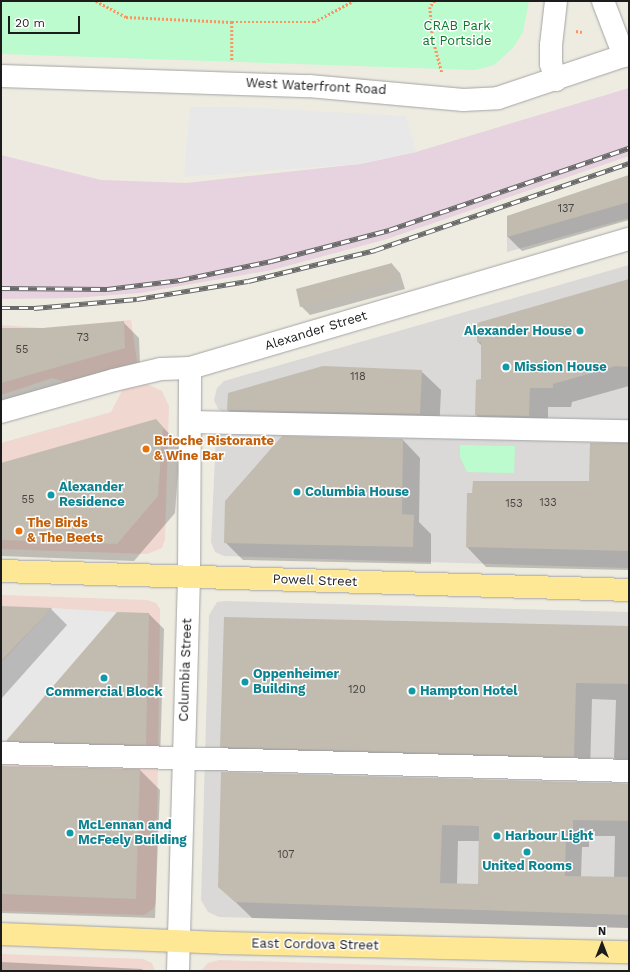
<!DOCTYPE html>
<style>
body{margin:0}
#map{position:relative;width:630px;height:972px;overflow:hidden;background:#eeece1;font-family:"Work Sans",sans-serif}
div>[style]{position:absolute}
.residential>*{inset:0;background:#dad9d8}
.commercial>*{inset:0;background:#f0d7cf}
.industrial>*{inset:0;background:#e7d2df}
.park>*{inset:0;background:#bbfbcd}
.parking>*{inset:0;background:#e8e8e8}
.shadow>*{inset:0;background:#0003}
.building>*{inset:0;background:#c2bbb0}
.path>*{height:2.5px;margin-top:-1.25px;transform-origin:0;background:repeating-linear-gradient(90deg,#fe9262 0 2px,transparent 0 4px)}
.roads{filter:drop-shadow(0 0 1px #a3a3a3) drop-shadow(0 0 1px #a3a3a3)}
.minor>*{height:22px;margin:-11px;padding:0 11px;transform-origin:11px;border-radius:11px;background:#fff}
.major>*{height:22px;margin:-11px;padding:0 11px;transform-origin:11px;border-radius:11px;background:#fee795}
.rail>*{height:4.5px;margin-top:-2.25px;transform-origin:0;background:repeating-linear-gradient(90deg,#fff 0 9px,#6a6a6a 0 18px);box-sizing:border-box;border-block:1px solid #6a6a6a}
.dots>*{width:11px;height:11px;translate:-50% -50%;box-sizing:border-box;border:2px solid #fff;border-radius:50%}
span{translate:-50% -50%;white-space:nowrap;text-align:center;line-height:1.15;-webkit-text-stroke:3px #fff;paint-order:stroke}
.number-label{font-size:11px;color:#464441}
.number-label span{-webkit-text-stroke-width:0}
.park-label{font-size:13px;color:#087b29}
.street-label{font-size:13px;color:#1c1c1c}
.culture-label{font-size:13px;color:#0d838f;font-weight:700}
.right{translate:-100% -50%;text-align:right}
.left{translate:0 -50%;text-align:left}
.food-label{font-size:13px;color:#c56008;font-weight:700}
.frame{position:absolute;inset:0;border:2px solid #1c1c1c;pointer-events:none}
.north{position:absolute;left:582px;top:924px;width:40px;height:40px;-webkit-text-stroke:3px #fff;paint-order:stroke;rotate:0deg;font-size:11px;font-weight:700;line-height:16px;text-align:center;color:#1c1c1c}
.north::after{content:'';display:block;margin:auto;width:14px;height:18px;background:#1c1c1c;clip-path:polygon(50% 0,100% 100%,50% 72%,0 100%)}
.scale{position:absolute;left:8px;top:16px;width:72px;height:18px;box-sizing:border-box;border:2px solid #1c1c1c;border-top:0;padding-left:5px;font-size:12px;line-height:14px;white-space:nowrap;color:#1c1c1c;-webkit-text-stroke:3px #fff;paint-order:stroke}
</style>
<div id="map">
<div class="residential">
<i style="clip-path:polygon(629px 175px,629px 218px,507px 252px,507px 216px)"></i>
<i style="clip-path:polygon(629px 265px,629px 568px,224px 556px,215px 552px,211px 542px,216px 437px,225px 413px,218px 409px,214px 400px,217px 388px,224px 381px)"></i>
<i style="clip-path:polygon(225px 601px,629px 612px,629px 928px,219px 917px,208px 912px,201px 900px,209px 615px,217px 602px)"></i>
</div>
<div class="commercial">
<i style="clip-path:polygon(131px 320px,137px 362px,66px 382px,52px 378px,1px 395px,1px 325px,43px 328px)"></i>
<i style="clip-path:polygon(147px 384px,162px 391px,169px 406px,165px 539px,162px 548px,147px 554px,1px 549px,1px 443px,111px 412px,123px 389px)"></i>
<i style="clip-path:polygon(1px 595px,147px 600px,156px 603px,160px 609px,156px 903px,153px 909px,144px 915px,1px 911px)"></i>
<i style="clip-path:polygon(1px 954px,143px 959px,152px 963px,155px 971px,1px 971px)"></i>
<i style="clip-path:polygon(219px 960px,564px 971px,201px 971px,208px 963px)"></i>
</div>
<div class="industrial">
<i style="clip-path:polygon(629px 88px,629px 156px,387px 239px,272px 270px,140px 293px,75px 298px,1px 299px,1px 155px,101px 180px,186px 183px,360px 164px,416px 152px)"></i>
</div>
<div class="park">
<i style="clip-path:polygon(1px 1px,529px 1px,523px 32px,513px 48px,494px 65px,475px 70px,1px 54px)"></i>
<i style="clip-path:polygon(460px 445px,515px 446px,514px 473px,467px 472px,460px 457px)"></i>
</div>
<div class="parking">
<i style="clip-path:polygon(190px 107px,242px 107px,406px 116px,416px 152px,360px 164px,184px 177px)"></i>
<i style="clip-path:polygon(52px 608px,117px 612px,4px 743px,1px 743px,1px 663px)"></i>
</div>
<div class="shadow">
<i style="clip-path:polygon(629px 176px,629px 220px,522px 251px,508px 237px,508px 216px)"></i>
<i style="clip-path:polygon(392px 264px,400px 273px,405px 289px,310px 315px,301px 306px)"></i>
<i style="clip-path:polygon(629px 280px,629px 386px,572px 402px,571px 407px,548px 407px,548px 435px,495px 434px,476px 415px,482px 380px,482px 346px,478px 342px)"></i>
<i style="clip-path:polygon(123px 322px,139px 338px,140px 364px,1px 402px,1px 329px,43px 329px)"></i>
<i style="clip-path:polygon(421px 371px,441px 390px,439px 434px,248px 430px,228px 410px)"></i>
<i style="clip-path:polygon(156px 420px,180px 445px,175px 513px,134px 561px,1px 556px,1px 464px)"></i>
<i style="clip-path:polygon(403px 440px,420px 458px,419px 522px,431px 534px,431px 564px,243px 560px,225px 542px)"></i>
<i style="clip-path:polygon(629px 444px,629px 570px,486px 567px,467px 547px,590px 482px)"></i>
<i style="clip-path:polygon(1px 607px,51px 609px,67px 625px,1px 699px)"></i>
<i style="clip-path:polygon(149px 614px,164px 629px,160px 760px,22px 756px,7px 741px)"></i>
<i style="clip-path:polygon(629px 627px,629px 773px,614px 758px,616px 700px,592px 699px,590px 773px,237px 763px,221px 746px)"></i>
<i style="clip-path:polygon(140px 770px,160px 790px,155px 918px,1px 913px,1px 773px)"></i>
<i style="clip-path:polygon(evenodd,222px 773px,629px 784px,629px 928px,252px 918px,219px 886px,222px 773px,589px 836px,615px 836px,614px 878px,581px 877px,582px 847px,589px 847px,589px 836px,222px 773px,458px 841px,480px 841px,479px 885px,457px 884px,458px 841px)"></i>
<i style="clip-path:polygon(1px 962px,142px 969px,144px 971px,1px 971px)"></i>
</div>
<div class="building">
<i style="clip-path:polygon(629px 175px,629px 202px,507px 237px,507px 216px)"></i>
<i style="clip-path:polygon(392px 263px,397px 280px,300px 307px,296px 289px)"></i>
<i style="clip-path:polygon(629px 279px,629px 367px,616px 366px,553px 384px,553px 388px,530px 388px,529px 416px,475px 415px,476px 380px,481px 379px,481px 342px,477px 342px,477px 323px)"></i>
<i style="clip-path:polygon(124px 321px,125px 348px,1px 383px,1px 328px,43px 328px)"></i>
<i style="clip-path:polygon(323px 366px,422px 370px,420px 414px,227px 410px,228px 393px)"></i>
<i style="clip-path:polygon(156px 419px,163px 427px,158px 496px,117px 544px,1px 540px,1px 463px)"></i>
<i style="clip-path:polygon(282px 436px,403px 439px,402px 514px,414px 515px,413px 547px,224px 543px,225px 501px)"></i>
<i style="clip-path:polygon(590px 443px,629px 443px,629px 551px,466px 547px,467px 493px,472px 493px,473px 481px,589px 481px)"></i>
<i style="clip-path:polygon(1px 606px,52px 608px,1px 661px)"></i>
<i style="clip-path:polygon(117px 612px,149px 613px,146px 745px,6px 741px)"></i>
<i style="clip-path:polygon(224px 617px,629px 626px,629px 684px,576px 683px,574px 757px,220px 747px)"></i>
<i style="clip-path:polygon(1px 766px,140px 769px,136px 899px,1px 894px)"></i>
<i style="clip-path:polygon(evenodd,221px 772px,629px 784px,629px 821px,573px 820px,573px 831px,566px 831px,565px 876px,629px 877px,629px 915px,235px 902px,218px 887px,221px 772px,442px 825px,479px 826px,478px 884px,440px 883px,442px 825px)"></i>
</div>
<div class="path">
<i style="left:96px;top:1px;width:34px;rotate:28deg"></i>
<i style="left:126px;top:17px;width:106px;rotate:2.7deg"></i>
<i style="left:232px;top:22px;width:38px;rotate:90deg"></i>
<i style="left:435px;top:1px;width:8px;rotate:130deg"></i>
<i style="left:430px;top:7px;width:32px;rotate:85deg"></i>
<i style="left:433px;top:39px;width:35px;rotate:75deg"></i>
<i style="left:232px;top:22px;width:82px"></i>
<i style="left:314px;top:22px;width:44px;rotate:-28.3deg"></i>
<i style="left:576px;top:31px;width:6px;rotate:9deg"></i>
</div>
<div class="roads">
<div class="minor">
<i style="left:603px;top:1px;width:59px;rotate:69.1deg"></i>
<i style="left:1px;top:76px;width:308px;rotate:1.9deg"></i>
<i style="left:309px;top:86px;width:155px;rotate:5.2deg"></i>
<i style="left:463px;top:100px;width:35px;rotate:-3deg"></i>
<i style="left:498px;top:98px;width:138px;rotate:-18.6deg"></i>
<i style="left:556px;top:80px;width:17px;rotate:-107deg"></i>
<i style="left:551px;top:64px;width:19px;rotate:-90deg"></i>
<i style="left:551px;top:45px;width:44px;rotate:-83.5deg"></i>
<i style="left:1px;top:412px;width:117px;rotate:-15.8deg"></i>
<i style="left:114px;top:380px;width:48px;rotate:-13.2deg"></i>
<i style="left:161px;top:369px;width:29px;rotate:-2deg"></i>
<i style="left:190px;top:368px;width:458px;rotate:-16.4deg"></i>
<i style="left:190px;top:422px;width:439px;rotate:1.2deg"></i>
<i style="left:1px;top:753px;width:628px;rotate:1.64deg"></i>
<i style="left:178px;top:971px;width:393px;rotate:-88.4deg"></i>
<i style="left:189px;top:578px;width:210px;rotate:-89.7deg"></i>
</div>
<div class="major">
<i style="left:1px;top:571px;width:628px;rotate:1.73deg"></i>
<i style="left:1px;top:934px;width:221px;rotate:2.3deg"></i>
<i style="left:222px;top:943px;width:407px;rotate:1.3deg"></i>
</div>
</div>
<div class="rail">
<i style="left:1px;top:288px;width:106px;rotate:0.5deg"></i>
<i style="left:107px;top:289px;width:74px;rotate:-7deg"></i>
<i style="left:180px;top:280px;width:93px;rotate:-11.8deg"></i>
<i style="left:271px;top:261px;width:122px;rotate:-14.7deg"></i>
<i style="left:389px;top:230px;width:254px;rotate:-18.9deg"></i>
<i style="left:1px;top:308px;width:33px"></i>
<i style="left:34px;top:308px;width:103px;rotate:-5deg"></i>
<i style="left:137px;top:299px;width:112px;rotate:-9.2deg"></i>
<i style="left:248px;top:281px;width:131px;rotate:-13.7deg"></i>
<i style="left:375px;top:250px;width:268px;rotate:-18.9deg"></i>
</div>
<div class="dots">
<i style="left:580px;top:331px;background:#0f9aa8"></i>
<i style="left:506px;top:367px;background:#0f9aa8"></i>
<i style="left:146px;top:449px;background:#e8710a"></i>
<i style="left:297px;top:492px;background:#0f9aa8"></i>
<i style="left:51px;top:495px;background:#0f9aa8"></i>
<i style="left:19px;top:531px;background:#e8710a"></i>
<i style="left:104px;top:678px;background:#0f9aa8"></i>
<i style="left:245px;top:682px;background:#0f9aa8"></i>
<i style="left:412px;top:691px;background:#0f9aa8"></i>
<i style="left:70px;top:833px;background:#0f9aa8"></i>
<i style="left:497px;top:836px;background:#0f9aa8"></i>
<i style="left:527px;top:852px;background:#0f9aa8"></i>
</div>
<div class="number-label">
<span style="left:566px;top:209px">137</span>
<span style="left:83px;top:338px">73</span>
<span style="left:22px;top:350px">55</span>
<span style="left:358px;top:377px">118</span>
<span style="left:28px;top:500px">55</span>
<span style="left:548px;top:503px">133</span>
<span style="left:514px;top:504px">153</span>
<span style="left:357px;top:690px">120</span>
<span style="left:286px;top:855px">107</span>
</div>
<div class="park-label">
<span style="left:457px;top:34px">CRAB Park<br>at Portside</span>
</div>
<div class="street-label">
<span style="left:316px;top:87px;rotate:3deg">West Waterfront Road</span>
<span style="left:316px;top:331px;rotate:-17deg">Alexander Street</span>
<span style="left:315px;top:581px;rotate:2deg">Powell Street</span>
<span style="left:186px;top:670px;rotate:-88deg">Columbia Street</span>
<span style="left:315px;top:945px;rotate:1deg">East Cordova Street</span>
</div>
<div class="culture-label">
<span class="right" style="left:572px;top:331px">Alexander House</span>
<span class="left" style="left:514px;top:367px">Mission House</span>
<span class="left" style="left:59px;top:495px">Alexander<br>Residence</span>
<span class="left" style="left:305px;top:492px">Columbia House</span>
<span class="left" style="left:253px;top:682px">Oppenheimer<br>Building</span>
<span class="left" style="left:420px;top:691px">Hampton Hotel</span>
<span style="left:104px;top:692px">Commercial Block</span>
<span class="left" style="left:78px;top:833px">McLennan and<br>McFeely Building</span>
<span class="left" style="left:505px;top:836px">Harbour Light</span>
<span style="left:527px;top:866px">United Rooms</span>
</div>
<div class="food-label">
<span class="left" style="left:154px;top:449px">Brioche Ristorante<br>&amp; Wine Bar</span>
<span class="left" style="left:27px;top:531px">The Birds<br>&amp; The Beets</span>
</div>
<div class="frame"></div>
<div class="north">N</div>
<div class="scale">20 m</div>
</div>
